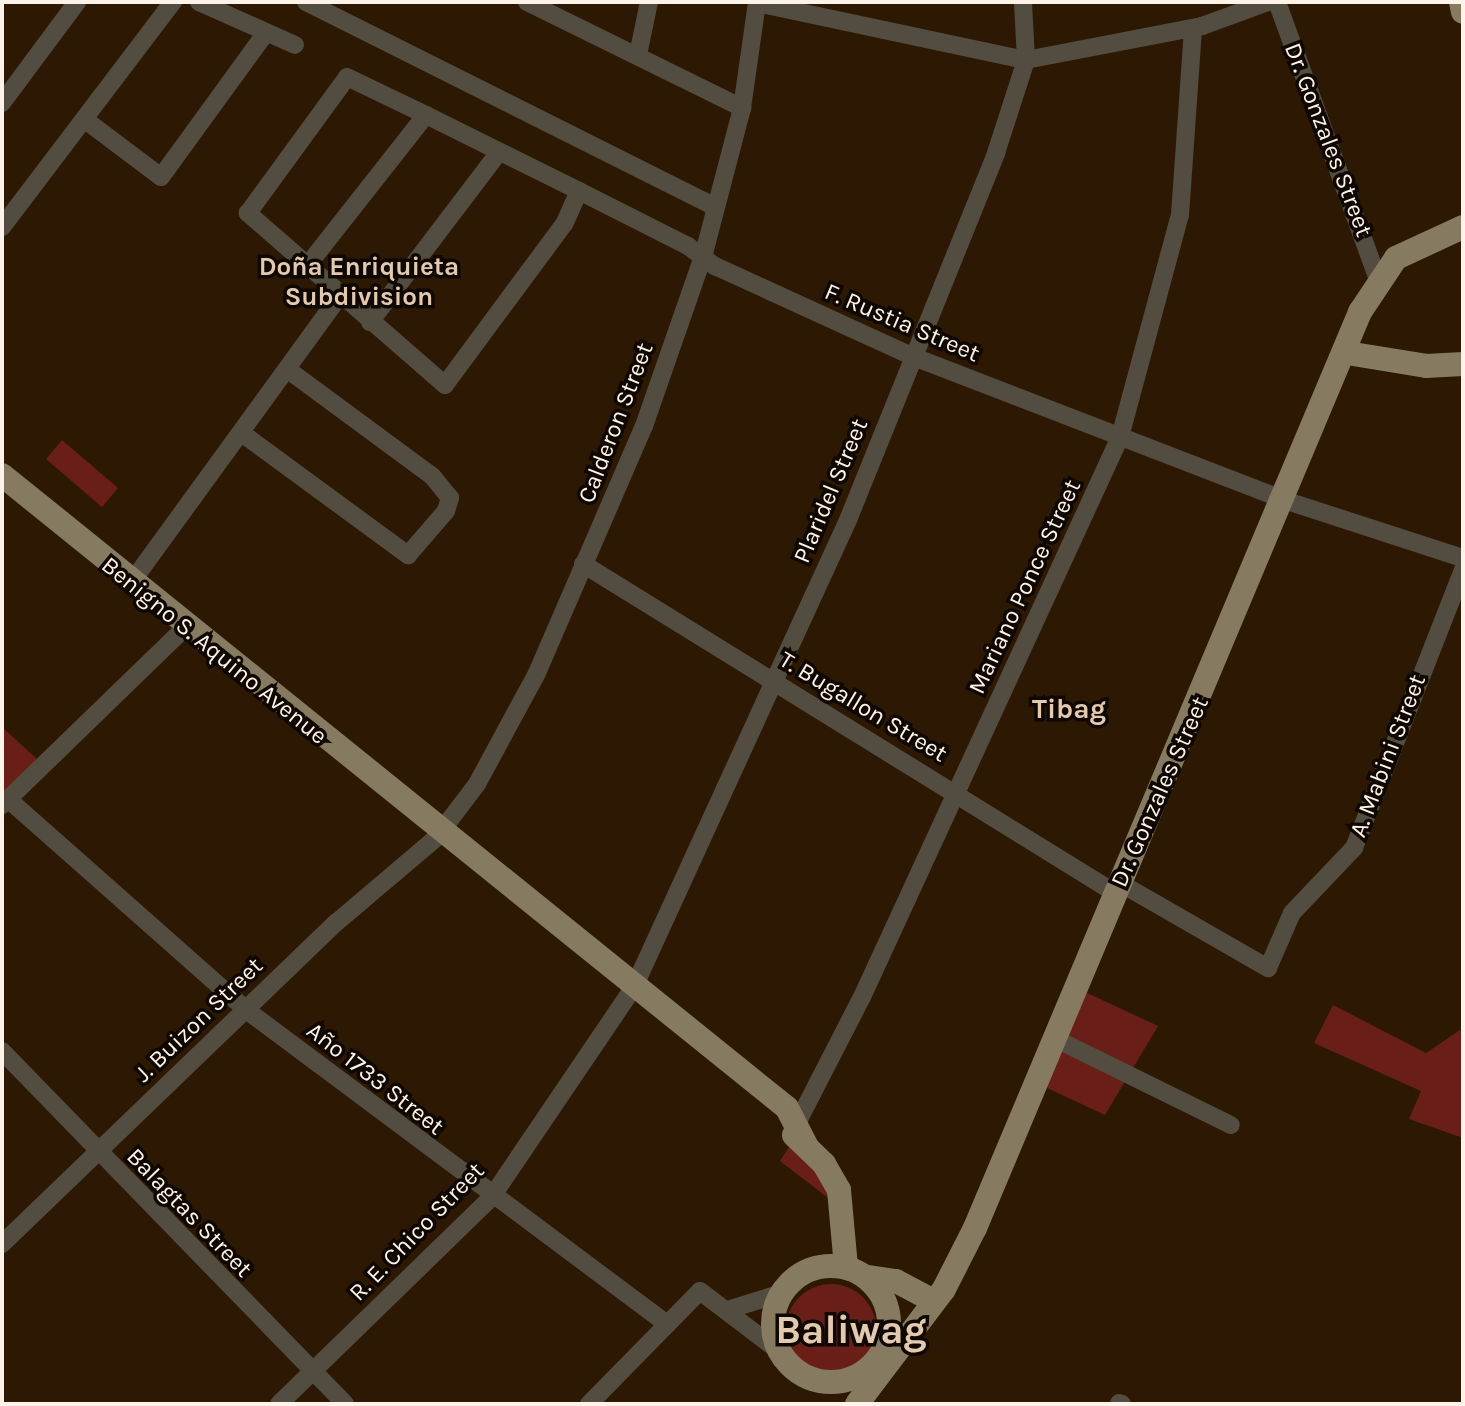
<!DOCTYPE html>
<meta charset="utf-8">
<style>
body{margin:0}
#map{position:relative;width:1465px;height:1406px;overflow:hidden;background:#2d1903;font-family:Karla,sans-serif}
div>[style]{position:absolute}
.green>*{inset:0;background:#691f17}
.round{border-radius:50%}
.minor>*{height:18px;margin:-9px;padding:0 9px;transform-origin:9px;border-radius:9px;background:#524d40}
.major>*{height:24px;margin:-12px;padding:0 12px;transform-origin:12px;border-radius:12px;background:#867a61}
.major>.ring{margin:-12px;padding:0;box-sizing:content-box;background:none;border:24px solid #867a61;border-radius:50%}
span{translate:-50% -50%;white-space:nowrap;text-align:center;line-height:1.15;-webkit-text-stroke:7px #0f0701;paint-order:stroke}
.street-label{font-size:24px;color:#fef3e8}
.neighbourhood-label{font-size:26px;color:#e3c9af;font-weight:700}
.quarter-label{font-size:28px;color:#e3c9af;font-weight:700}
.town-label{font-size:40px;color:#e3c9af;font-weight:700}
.frame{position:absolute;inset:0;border:4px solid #fef3e8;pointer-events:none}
</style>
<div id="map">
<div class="green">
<i style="clip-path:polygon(62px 440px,118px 488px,102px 507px,46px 459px)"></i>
<i style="clip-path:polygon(2px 727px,38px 760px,2px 794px)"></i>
<i style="clip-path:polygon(1083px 991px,1158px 1026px,1105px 1115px,1043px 1086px)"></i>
<i style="clip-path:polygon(1333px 1005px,1426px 1053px,1463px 1028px,1463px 1138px,1409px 1119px,1421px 1091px,1314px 1043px)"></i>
<i style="clip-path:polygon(791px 1144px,830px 1186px,832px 1201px,780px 1161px)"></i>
<i class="round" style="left:786px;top:1284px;width:90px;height:90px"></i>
</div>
<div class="minor">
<i style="left:199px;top:2px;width:105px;rotate:24.1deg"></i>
<i style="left:306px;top:2px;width:457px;rotate:26.6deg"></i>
<i style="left:527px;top:2px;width:240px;rotate:26.2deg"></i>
<i style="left:1277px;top:2px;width:295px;rotate:70deg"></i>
<i style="left:757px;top:3px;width:275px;rotate:12deg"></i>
<i style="left:1026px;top:60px;width:179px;rotate:-10.9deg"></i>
<i style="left:1202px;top:26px;width:70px;rotate:-20deg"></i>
<i style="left:638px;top:55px;width:54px;rotate:-78.3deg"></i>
<i style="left:2px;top:103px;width:126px;rotate:-53.4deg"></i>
<i style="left:84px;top:119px;width:96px;rotate:37deg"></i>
<i style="left:161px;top:177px;width:175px;rotate:-54deg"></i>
<i style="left:579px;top:191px;width:36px;rotate:114deg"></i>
<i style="left:564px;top:224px;width:200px;rotate:126.5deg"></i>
<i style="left:445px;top:385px;width:262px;rotate:-138.9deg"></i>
<i style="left:248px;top:213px;width:168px;rotate:-53.9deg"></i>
<i style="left:347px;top:77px;width:88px;rotate:25.7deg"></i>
<i style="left:426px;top:115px;width:171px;rotate:26.4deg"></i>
<i style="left:579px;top:191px;width:122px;rotate:26.8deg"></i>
<i style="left:688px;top:246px;width:34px;rotate:37deg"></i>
<i style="left:715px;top:266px;width:219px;rotate:24.6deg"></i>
<i style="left:914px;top:357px;width:397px;rotate:21.1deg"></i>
<i style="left:1284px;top:500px;width:188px;rotate:18deg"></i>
<i style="left:2px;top:227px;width:283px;rotate:-52.8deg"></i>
<i style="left:307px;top:266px;width:192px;rotate:-51.8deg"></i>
<i style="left:370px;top:322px;width:213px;rotate:-52.8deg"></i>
<i style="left:243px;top:434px;width:205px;rotate:36.3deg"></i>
<i style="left:408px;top:555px;width:58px;rotate:-49.2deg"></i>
<i style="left:446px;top:511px;width:14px;rotate:-73deg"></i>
<i style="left:450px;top:498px;width:28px;rotate:-129deg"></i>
<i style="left:432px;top:476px;width:179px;rotate:-143.6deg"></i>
<i style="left:583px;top:564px;width:626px;rotate:31.73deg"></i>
<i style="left:131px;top:583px;width:356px;rotate:-54deg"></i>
<i style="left:8px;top:799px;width:317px;rotate:41.5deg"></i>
<i style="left:245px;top:1009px;width:527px;rotate:36.74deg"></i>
<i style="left:2px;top:805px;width:256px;rotate:-44.1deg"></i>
<i style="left:1120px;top:883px;width:171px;rotate:29.9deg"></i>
<i style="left:1268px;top:968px;width:60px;rotate:-66.4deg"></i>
<i style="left:1292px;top:913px;width:90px;rotate:-46.4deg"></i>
<i style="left:1354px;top:848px;width:299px;rotate:-68.6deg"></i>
<i style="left:1054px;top:1038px;width:197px;rotate:26.2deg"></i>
<i style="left:2px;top:1051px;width:492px;rotate:45.8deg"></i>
<i style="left:792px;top:1133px;width:153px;rotate:-62.8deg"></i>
<i style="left:862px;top:997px;width:617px;rotate:-65.26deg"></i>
<i style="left:1120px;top:437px;width:230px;rotate:-74.9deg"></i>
<i style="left:1180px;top:215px;width:187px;rotate:-86deg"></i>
<i style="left:2px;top:1244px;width:465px;rotate:-43.9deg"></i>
<i style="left:337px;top:922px;width:130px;rotate:-40.3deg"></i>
<i style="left:436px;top:838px;width:68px;rotate:-52.8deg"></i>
<i style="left:477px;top:784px;width:126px;rotate:-61.6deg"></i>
<i style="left:537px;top:673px;width:269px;rotate:-66.6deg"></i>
<i style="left:644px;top:426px;width:179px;rotate:-70.8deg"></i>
<i style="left:703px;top:257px;width:154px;rotate:-75.3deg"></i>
<i style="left:742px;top:108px;width:107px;rotate:-81.9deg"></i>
<i style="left:727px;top:1310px;width:58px;rotate:-17.2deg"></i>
<i style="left:1119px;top:1403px;width:3px;rotate:18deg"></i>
<i style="left:279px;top:1404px;width:296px;rotate:-44.2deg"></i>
<i style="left:491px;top:1198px;width:257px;rotate:-55.9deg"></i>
<i style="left:635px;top:985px;width:511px;rotate:-65.39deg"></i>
<i style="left:848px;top:520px;width:396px;rotate:-68deg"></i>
<i style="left:996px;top:153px;width:98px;rotate:-72.1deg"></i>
<i style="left:1026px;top:60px;width:58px;rotate:-93deg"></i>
<i style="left:589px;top:1404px;width:158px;rotate:-45.5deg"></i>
<i style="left:700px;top:1291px;width:101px;rotate:37.3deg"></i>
</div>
<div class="major">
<i style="left:1461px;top:2px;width:10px;rotate:79deg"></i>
<i style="left:1347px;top:353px;width:80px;rotate:9.3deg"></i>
<i style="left:1426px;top:366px;width:37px;rotate:-3deg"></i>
<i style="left:2px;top:475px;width:1008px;rotate:38.88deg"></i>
<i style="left:787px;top:1108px;width:42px;rotate:62.8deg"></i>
<i style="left:794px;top:1135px;width:42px;rotate:44deg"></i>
<i style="left:824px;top:1164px;width:30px;rotate:60deg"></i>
<i style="left:839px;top:1190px;width:77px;rotate:84.8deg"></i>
<i class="ring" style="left:773px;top:1266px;width:92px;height:92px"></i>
<i style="left:867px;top:1277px;width:29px;rotate:8deg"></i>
<i style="left:896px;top:1281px;width:40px;rotate:28deg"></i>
<i style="left:857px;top:1404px;width:144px;rotate:-52.9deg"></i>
<i style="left:944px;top:1289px;width:68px;rotate:-63.1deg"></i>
<i style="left:975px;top:1228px;width:994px;rotate:-67.2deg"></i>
<i style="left:1360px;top:312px;width:65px;rotate:-56.3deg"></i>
<i style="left:1396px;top:258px;width:74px;rotate:-24.8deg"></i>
</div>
<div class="street-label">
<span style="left:1328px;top:140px;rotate:69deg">Dr. Gonzales Street</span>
<span style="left:902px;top:323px;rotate:23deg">F. Rustia Street</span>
<span style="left:616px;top:423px;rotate:-69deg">Calderon Street</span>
<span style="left:831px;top:491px;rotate:-67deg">Plaridel Street</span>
<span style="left:1025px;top:587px;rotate:-65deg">Mariano Ponce Street</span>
<span style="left:214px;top:651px;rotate:39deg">Benigno S. Aquino Avenue</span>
<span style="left:863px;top:707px;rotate:31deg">T. Bugallon Street</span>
<span style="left:1388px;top:756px;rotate:-69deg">A. Mabini Street</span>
<span style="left:1160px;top:792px;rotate:-66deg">Dr. Gonzales Street</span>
<span style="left:199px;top:1020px;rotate:-44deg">J. Buizon Street</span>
<span style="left:375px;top:1079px;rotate:38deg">Año 1733 Street</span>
<span style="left:189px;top:1213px;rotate:46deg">Balagtas Street</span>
<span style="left:417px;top:1232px;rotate:-46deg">R. E. Chico Street</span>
</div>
<div class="neighbourhood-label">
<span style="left:359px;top:282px">Doña Enriquieta<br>Subdivision</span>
</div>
<div class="quarter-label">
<span style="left:1069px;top:709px">Tibag</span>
</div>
<div class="town-label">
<span style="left:851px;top:1330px">Baliwag</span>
</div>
<div class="frame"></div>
</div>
